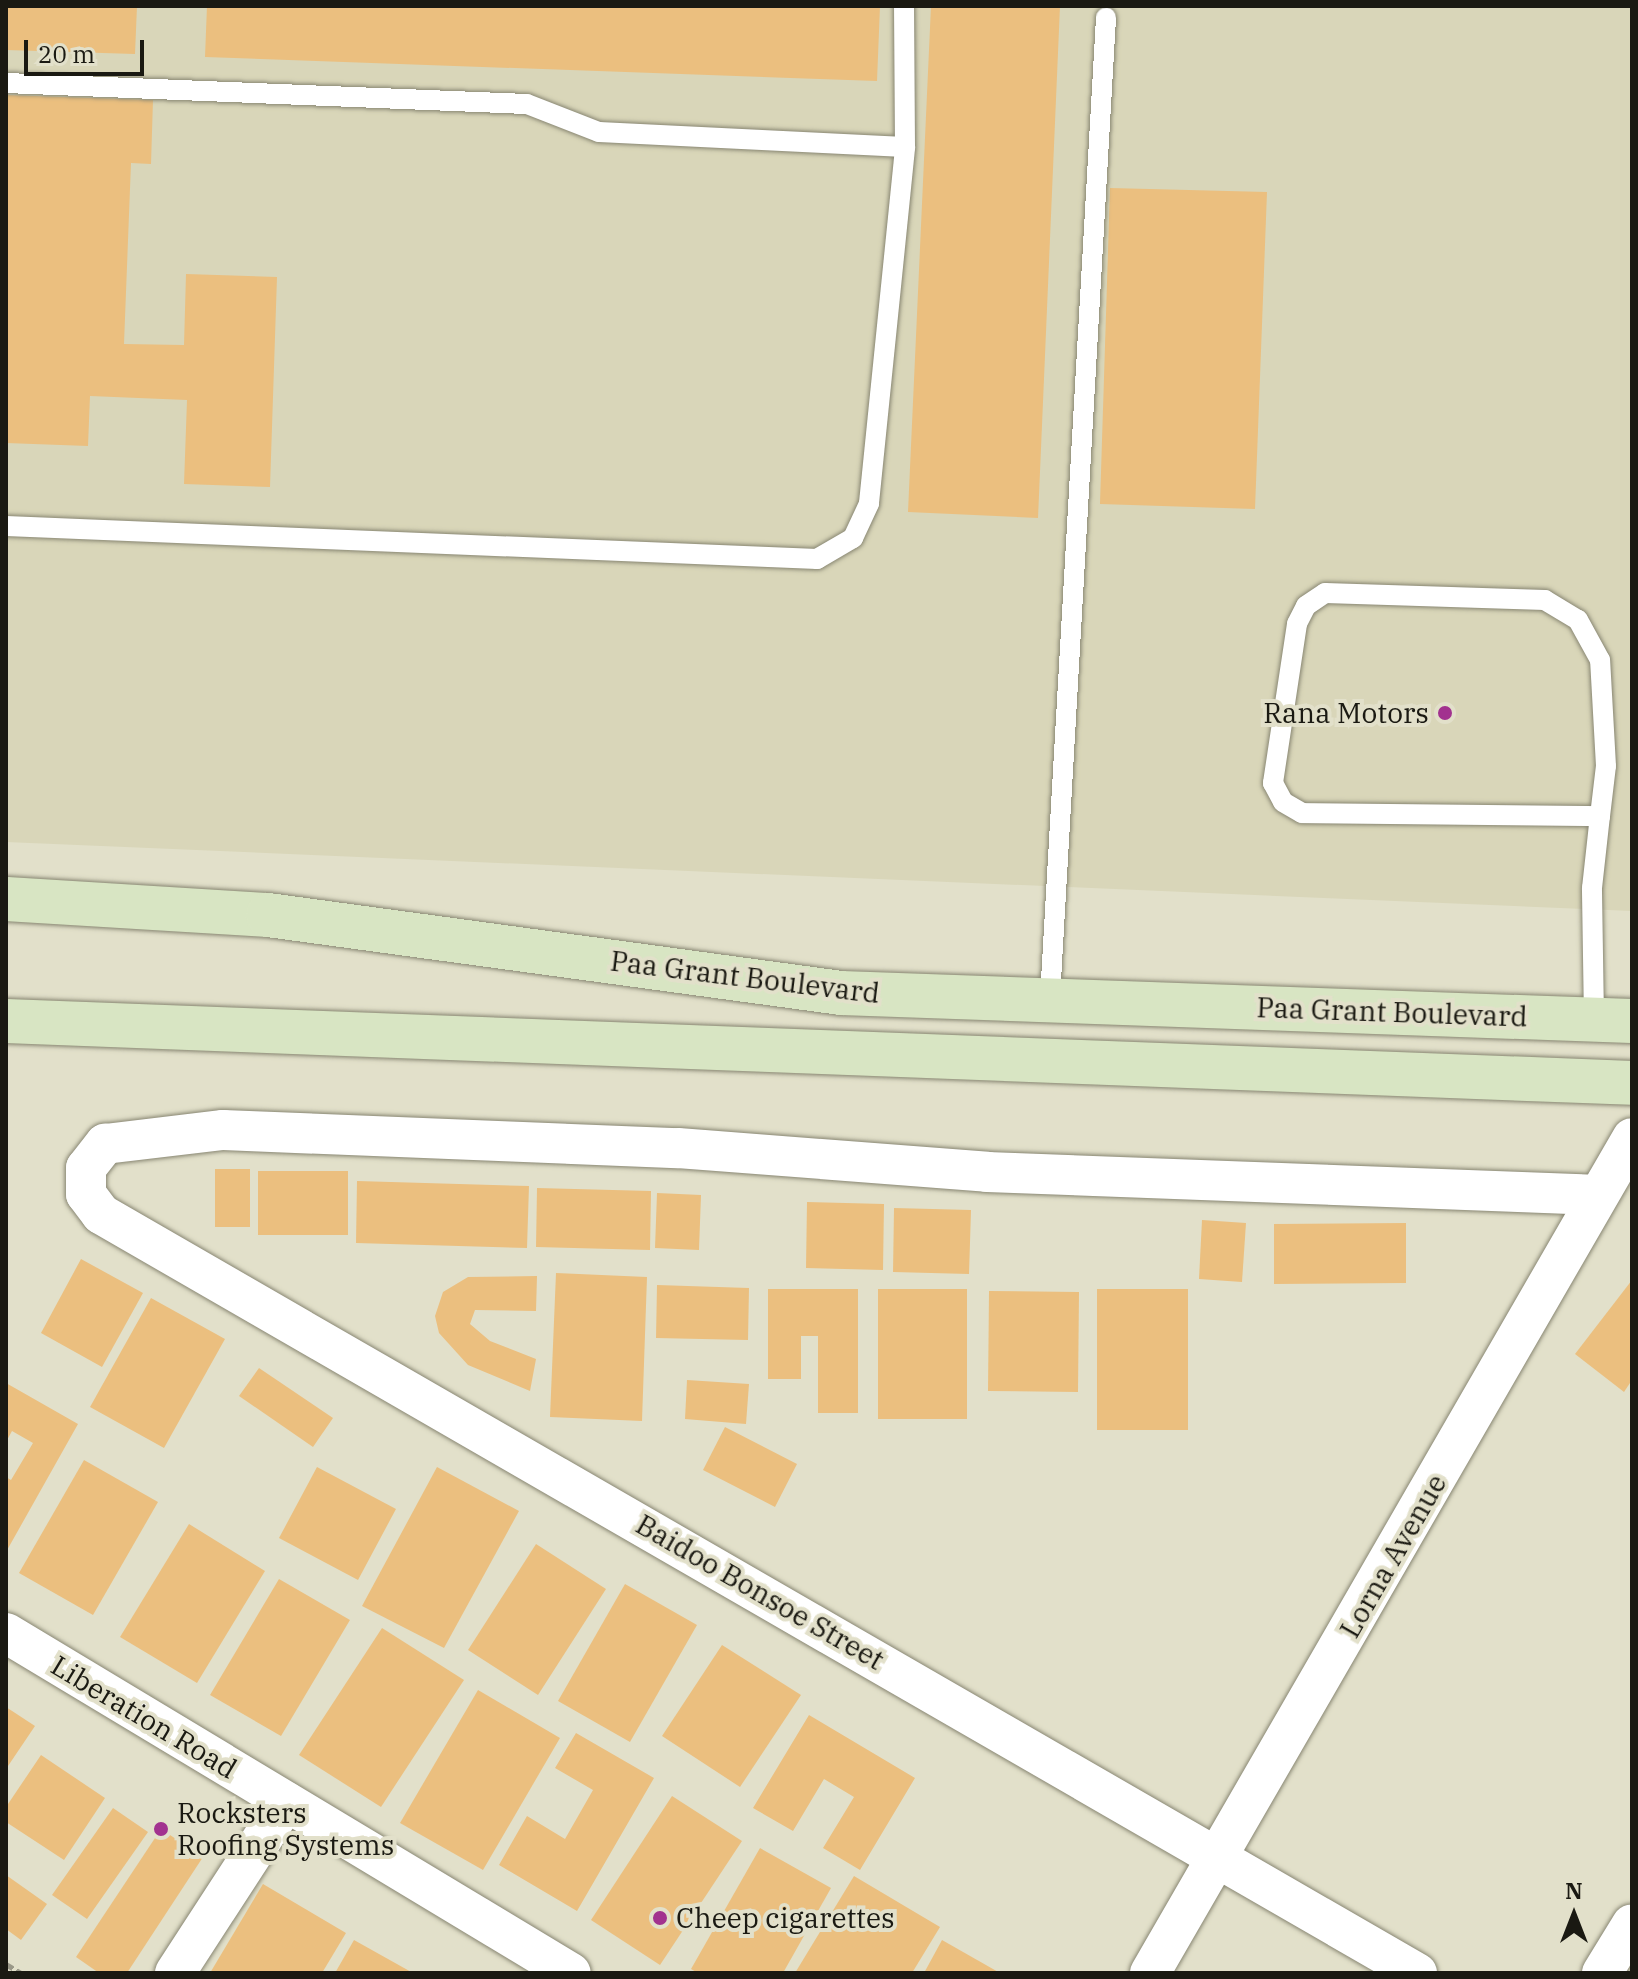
<!DOCTYPE html>
<style>
body{margin:0}
#map{position:relative;width:1638px;height:1979px;overflow:hidden;background:#e2e0ca;font-family:"IBM Plex Serif",serif}
div>[style]{position:absolute}
.built>*{inset:0;background:#d9d6b9}
.building>*{inset:0;background:#ebbf7f}
.path>*{height:5px;margin-top:-2.5px;transform-origin:0;background:repeating-linear-gradient(90deg,#9a9888 0 8px,transparent 0 12px)}
.roads{filter:drop-shadow(0 0 2px #888672) drop-shadow(0 0 2px #888672)}
.service>*{height:20px;margin:-10px;padding:0 10px;transform-origin:10px;border-radius:10px;background:#fff}
.minor>*{height:40px;margin:-20px;padding:0 20px;transform-origin:20px;border-radius:20px;background:#fff}
.secondary>*{height:44px;margin:-22px;padding:0 22px;transform-origin:22px;border-radius:22px;background:#d8e5c3}
.dots>*{width:22px;height:22px;translate:-50% -50%;box-sizing:border-box;border:4px solid #e2e0ca;border-radius:50%}
span{translate:-50% -50%;white-space:nowrap;text-align:center;line-height:1.15;-webkit-text-stroke:8px #e2e0ca;paint-order:stroke}
.poi-label{font-size:28px;color:#1a1912}
.right{translate:-100% -50%;text-align:right}
.left{translate:0 -50%;text-align:left}
.street-label{font-size:28px;color:#1a1912}
.frame{position:absolute;inset:0;border:8px solid #1a1912;pointer-events:none}
.north{position:absolute;left:1534px;top:1875px;width:80px;height:80px;-webkit-text-stroke:6px #e2e0ca;paint-order:stroke;rotate:0deg;font-size:22px;font-weight:700;line-height:32px;text-align:center;color:#1a1912}
.north::after{content:'';display:block;margin:auto;width:28px;height:36px;background:#1a1912;clip-path:polygon(50% 0,100% 100%,50% 72%,0 100%)}
.scale{position:absolute;left:24px;top:40px;width:120px;height:36px;box-sizing:border-box;border:4px solid #1a1912;border-top:0;padding-left:10px;font-size:24px;line-height:28px;white-space:nowrap;color:#1a1912;-webkit-text-stroke:6px #e2e0ca;paint-order:stroke}
</style>
<div id="map">
<div class="built">
<i style="clip-path:polygon(6px 6px,1632px 6px,1632px 911px,6px 842px)"></i>
</div>
<div class="building">
<i style="clip-path:polygon(6px 6px,137px 6px,135px 54px,6px 50px)"></i>
<i style="clip-path:polygon(207px 6px,880px 6px,877px 81px,205px 57px)"></i>
<i style="clip-path:polygon(931px 6px,1060px 6px,1038px 518px,908px 512px)"></i>
<i style="clip-path:polygon(6px 95px,153px 100px,151px 164px,131px 163px,124px 344px,184px 345px,186px 274px,277px 277px,270px 487px,184px 484px,187px 400px,90px 396px,88px 446px,6px 443px)"></i>
<i style="clip-path:polygon(1110px 188px,1267px 192px,1255px 509px,1100px 504px)"></i>
<i style="clip-path:polygon(215px 1169px,250px 1169px,250px 1227px,215px 1227px)"></i>
<i style="clip-path:polygon(258px 1171px,348px 1171px,348px 1235px,258px 1235px)"></i>
<i style="clip-path:polygon(357px 1181px,529px 1186px,527px 1248px,356px 1243px)"></i>
<i style="clip-path:polygon(537px 1188px,651px 1191px,650px 1250px,536px 1247px)"></i>
<i style="clip-path:polygon(657px 1193px,701px 1195px,699px 1250px,655px 1248px)"></i>
<i style="clip-path:polygon(807px 1202px,884px 1204px,883px 1270px,806px 1268px)"></i>
<i style="clip-path:polygon(894px 1208px,971px 1210px,969px 1274px,893px 1272px)"></i>
<i style="clip-path:polygon(1202px 1220px,1246px 1223px,1242px 1282px,1199px 1279px)"></i>
<i style="clip-path:polygon(1406px 1223px,1406px 1283px,1274px 1284px,1274px 1224px)"></i>
<i style="clip-path:polygon(81px 1259px,143px 1293px,102px 1367px,41px 1333px)"></i>
<i style="clip-path:polygon(556px 1273px,647px 1277px,642px 1421px,550px 1417px)"></i>
<i style="clip-path:polygon(537px 1276px,536px 1311px,475px 1310px,470px 1324px,490px 1341px,536px 1359px,530px 1391px,468px 1365px,439px 1333px,435px 1316px,443px 1292px,468px 1277px)"></i>
<i style="clip-path:polygon(1632px 1280px,1632px 1380px,1624px 1392px,1575px 1354px)"></i>
<i style="clip-path:polygon(657px 1285px,749px 1288px,748px 1340px,656px 1338px)"></i>
<i style="clip-path:polygon(768px 1289px,858px 1289px,858px 1413px,818px 1413px,818px 1336px,801px 1336px,801px 1379px,768px 1379px)"></i>
<i style="clip-path:polygon(878px 1289px,967px 1289px,967px 1419px,878px 1419px)"></i>
<i style="clip-path:polygon(1097px 1289px,1188px 1289px,1188px 1430px,1097px 1430px)"></i>
<i style="clip-path:polygon(989px 1291px,1079px 1292px,1078px 1392px,988px 1391px)"></i>
<i style="clip-path:polygon(151px 1298px,225px 1339px,164px 1448px,90px 1407px)"></i>
<i style="clip-path:polygon(259px 1368px,333px 1418px,313px 1447px,239px 1396px)"></i>
<i style="clip-path:polygon(687px 1380px,749px 1384px,746px 1424px,685px 1419px)"></i>
<i style="clip-path:polygon(6px 1383px,78px 1424px,6px 1552px,6px 1477px,11px 1480px,33px 1443px,12px 1431px,6px 1442px)"></i>
<i style="clip-path:polygon(725px 1427px,797px 1464px,775px 1507px,703px 1470px)"></i>
<i style="clip-path:polygon(84px 1460px,158px 1502px,93px 1615px,19px 1573px)"></i>
<i style="clip-path:polygon(317px 1467px,396px 1509px,358px 1580px,279px 1538px)"></i>
<i style="clip-path:polygon(437px 1467px,519px 1511px,444px 1648px,362px 1606px)"></i>
<i style="clip-path:polygon(189px 1524px,265px 1571px,197px 1683px,120px 1637px)"></i>
<i style="clip-path:polygon(536px 1544px,606px 1589px,538px 1695px,468px 1650px)"></i>
<i style="clip-path:polygon(279px 1579px,350px 1620px,281px 1736px,210px 1695px)"></i>
<i style="clip-path:polygon(625px 1584px,697px 1625px,630px 1742px,558px 1701px)"></i>
<i style="clip-path:polygon(382px 1628px,464px 1680px,381px 1807px,299px 1755px)"></i>
<i style="clip-path:polygon(722px 1645px,801px 1695px,740px 1787px,662px 1736px)"></i>
<i style="clip-path:polygon(478px 1690px,560px 1738px,483px 1870px,400px 1823px)"></i>
<i style="clip-path:polygon(6px 1707px,35px 1726px,6px 1769px)"></i>
<i style="clip-path:polygon(809px 1715px,915px 1778px,860px 1870px,823px 1848px,854px 1797px,824px 1779px,793px 1831px,753px 1808px)"></i>
<i style="clip-path:polygon(576px 1733px,654px 1778px,577px 1911px,499px 1865px,527px 1816px,565px 1839px,593px 1790px,555px 1768px)"></i>
<i style="clip-path:polygon(41px 1755px,105px 1798px,64px 1860px,6px 1822px,6px 1807px)"></i>
<i style="clip-path:polygon(672px 1796px,742px 1841px,660px 1965px,591px 1920px)"></i>
<i style="clip-path:polygon(113px 1808px,148px 1832px,87px 1919px,52px 1895px)"></i>
<i style="clip-path:polygon(161px 1829px,203px 1857px,127px 1973px,99px 1973px,76px 1957px)"></i>
<i style="clip-path:polygon(760px 1848px,831px 1888px,783px 1973px,698px 1973px,691px 1969px)"></i>
<i style="clip-path:polygon(6px 1875px,47px 1904px,21px 1940px,6px 1929px)"></i>
<i style="clip-path:polygon(854px 1876px,940px 1927px,912px 1973px,795px 1973px)"></i>
<i style="clip-path:polygon(263px 1884px,346px 1933px,322px 1973px,210px 1973px)"></i>
<i style="clip-path:polygon(354px 1940px,413px 1973px,335px 1973px)"></i>
<i style="clip-path:polygon(942px 1940px,1000px 1973px,924px 1973px)"></i>
</div>
<div class="path">
<i style="left:6px;top:1964px;width:17px;rotate:31deg"></i>
</div>
<div class="roads">
<div class="service">
<i style="left:6px;top:83px;width:521px;rotate:2.31deg"></i>
<i style="left:527px;top:104px;width:77px;rotate:21.3deg"></i>
<i style="left:599px;top:132px;width:306px;rotate:2.8deg"></i>
<i style="left:6px;top:526px;width:812px;rotate:2.33deg"></i>
<i style="left:817px;top:559px;width:42px;rotate:-30.3deg"></i>
<i style="left:853px;top:538px;width:38px;rotate:-65deg"></i>
<i style="left:869px;top:503px;width:358px;rotate:-84.2deg"></i>
<i style="left:905px;top:147px;width:141px;rotate:-90.4deg"></i>
<i style="left:1050px;top:998px;width:982px;rotate:-86.73deg"></i>
<i style="left:1594px;top:1019px;width:131px;rotate:-90.9deg"></i>
<i style="left:1592px;top:888px;width:72px;rotate:-83.7deg"></i>
<i style="left:1600px;top:816px;width:50px;rotate:-83.2deg"></i>
<i style="left:1606px;top:766px;width:106px;rotate:-93.2deg"></i>
<i style="left:1600px;top:660px;width:46px;rotate:-118.8deg"></i>
<i style="left:1578px;top:620px;width:39px;rotate:-149deg"></i>
<i style="left:1545px;top:600px;width:220px;rotate:-178.2deg"></i>
<i style="left:1325px;top:593px;width:23px;rotate:146deg"></i>
<i style="left:1306px;top:606px;width:20px;rotate:117deg"></i>
<i style="left:1297px;top:624px;width:161px;rotate:98.6deg"></i>
<i style="left:1273px;top:783px;width:21px;rotate:62deg"></i>
<i style="left:1283px;top:802px;width:22px;rotate:30deg"></i>
<i style="left:1302px;top:813px;width:298px;rotate:0.6deg"></i>
</div>
<div class="minor">
<i style="left:6px;top:1633px;width:659px;rotate:31.04deg"></i>
<i style="left:175px;top:1973px;width:204px;rotate:-57deg"></i>
<i style="left:1150px;top:1973px;width:964px;rotate:-60deg"></i>
<i style="left:1417px;top:1973px;width:1519px;rotate:-150.03deg"></i>
<i style="left:101px;top:1214px;width:25px;rotate:-127deg"></i>
<i style="left:86px;top:1194px;width:26px;rotate:-90deg"></i>
<i style="left:86px;top:1168px;width:31px;rotate:-52deg"></i>
<i style="left:105px;top:1144px;width:119px;rotate:-6.8deg"></i>
<i style="left:223px;top:1130px;width:455px;rotate:2.3deg"></i>
<i style="left:678px;top:1148px;width:310px;rotate:4.4deg"></i>
<i style="left:987px;top:1172px;width:612px;rotate:2.15deg"></i>
<i style="left:1602px;top:1973px;width:57px;rotate:-58.5deg"></i>
</div>
<div class="secondary">
<i style="left:6px;top:899px;width:262px;rotate:3.5deg"></i>
<i style="left:268px;top:915px;width:578px;rotate:7.75deg"></i>
<i style="left:841px;top:993px;width:791px;rotate:2.03deg"></i>
<i style="left:6px;top:1021px;width:1627px;rotate:2.18deg"></i>
</div>
</div>
<div class="dots">
<i style="left:1445px;top:713px;background:#a2328f"></i>
<i style="left:161px;top:1829px;background:#a2328f"></i>
<i style="left:660px;top:1918px;background:#a2328f"></i>
</div>
<div class="poi-label">
<span class="right" style="left:1429px;top:713px">Rana Motors</span>
<span class="left" style="left:177px;top:1829px">Rocksters<br>Roofing Systems</span>
<span class="left" style="left:676px;top:1918px">Cheep cigarettes</span>
</div>
<div class="street-label">
<span style="left:745px;top:977px;rotate:7deg">Paa Grant Boulevard</span>
<span style="left:1392px;top:1012px;rotate:2deg">Paa Grant Boulevard</span>
<span style="left:1393px;top:1556px;rotate:-60deg">Lorna Avenue</span>
<span style="left:760px;top:1592px;rotate:30deg">Baidoo Bonsoe Street</span>
<span style="left:144px;top:1717px;rotate:31deg">Liberation Road</span>
</div>
<div class="frame"></div>
<div class="north">N</div>
<div class="scale">20 m</div>
</div>
